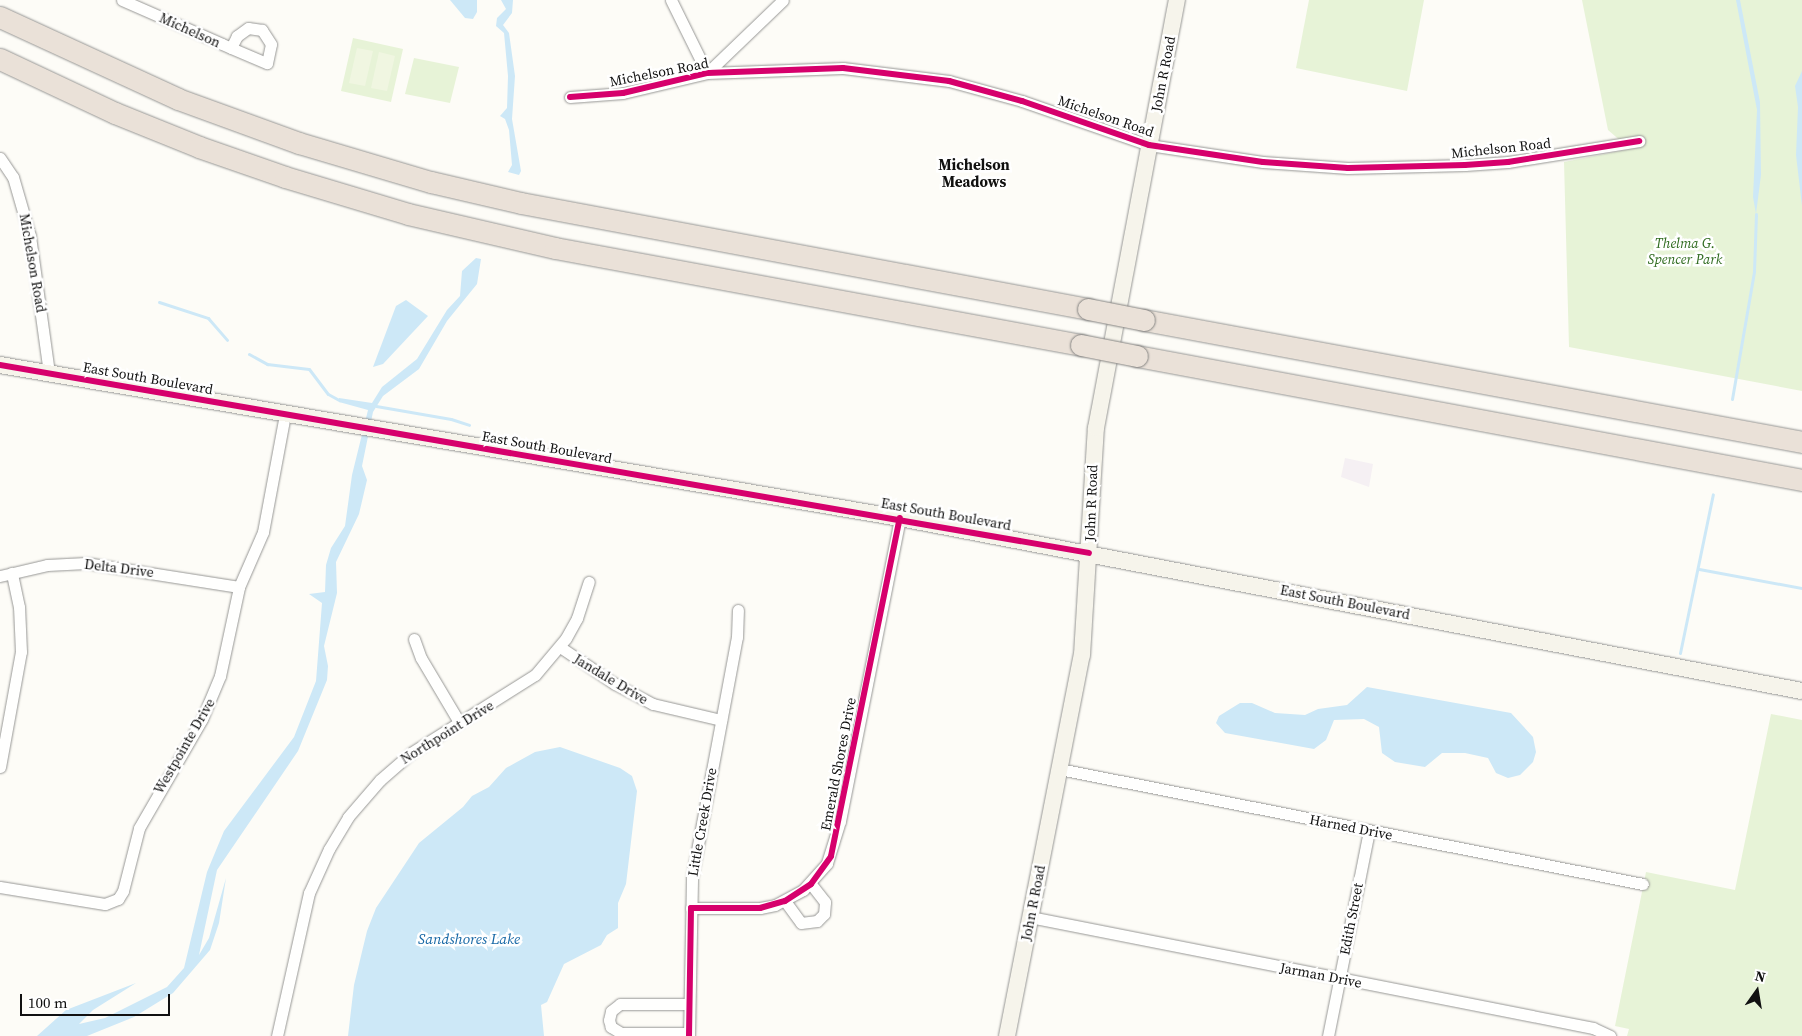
<!DOCTYPE html>
<style>
body{margin:0}
#map{position:relative;width:1802px;height:1036px;overflow:hidden;background:#fdfcf7;font-family:"Source Serif 4",serif}
div>[style]{position:absolute}
.industrial>*{inset:0;background:#f5f0f3}
.green>*{inset:0;background:#e7f3d7}
.pitch>*{inset:0;background:#f0f6e1}
.water>*{inset:0;background:#cde8f7}
.stream>*{height:3px;margin:-1.5px;padding:0 1.5px;transform-origin:1.5px;border-radius:1.5px;background:#cde8f7}
.roads{filter:drop-shadow(0 0 1px #979795) drop-shadow(0 0 1px #979795)}
.street>*{height:11px;margin:-5.5px;padding:0 5.5px;transform-origin:5.5px;border-radius:5.5px;background:#fffffe}
.secondary>*{height:16px;margin:-8px;padding:0 8px;transform-origin:8px;border-radius:8px;background:#f6f4eb}
.highway>*{height:21px;margin:-10.5px;padding:0 10.5px;transform-origin:10.5px;border-radius:10.5px;background:#eae1d8}
.bridges{filter:drop-shadow(0 0 1px #858482) drop-shadow(0 0 1px #858482)}
.highway-bridge>*{height:21px;margin:-10.5px;padding:0 10.5px;transform-origin:10.5px;border-radius:10.5px;background:#eae1d8}
.cycleway>*{height:6px;margin:-3px;padding:0 3px;transform-origin:3px;border-radius:3px;background:#d6006c}
span{translate:-50% -50%;white-space:nowrap;text-align:center;line-height:1.15;-webkit-text-stroke:5px #fff;paint-order:stroke}
.street-label{font-size:14px;color:#111}
.park-label{font-size:14px;color:#2f6b1f;font-style:italic}
.neighbourhood-label{font-size:15px;color:#111;font-weight:700}
.water-label{font-size:15px;color:#1768a6;font-style:italic}
.north{position:absolute;left:1732px;top:966px;width:50px;height:50px;-webkit-text-stroke:4px #fff;paint-order:stroke;rotate:13deg;font-size:14px;font-weight:700;line-height:20px;text-align:center;color:#111}
.north::after{content:'';display:block;margin:auto;width:18px;height:22px;background:#111;clip-path:polygon(50% 0,100% 100%,50% 72%,0 100%)}
.scale{position:absolute;left:20px;top:994px;width:150px;height:22px;box-sizing:border-box;border:2px solid #111;border-top:0;padding-left:6px;font-size:15px;line-height:18px;white-space:nowrap;color:#111;-webkit-text-stroke:4px #fff;paint-order:stroke}
</style>
<div id="map">
<div class="industrial">
<i style="clip-path:polygon(1345px 458px,1373px 464px,1369px 487px,1341px 477px)"></i>
</div>
<div class="green">
<i style="clip-path:polygon(1309px 0,1424px 0,1407px 91px,1296px 68px)"></i>
<i style="clip-path:polygon(1582px 0,1802px 0,1802px 391px,1569px 347px,1564px 162px,1630px 149px,1608px 130px)"></i>
<i style="clip-path:polygon(353px 38px,403px 49px,391px 102px,341px 91px)"></i>
<i style="clip-path:polygon(414px 58px,459px 67px,450px 103px,405px 94px)"></i>
<i style="clip-path:polygon(1771px 714px,1802px 720px,1802px 1036px,1627px 1036px,1629px 1029px,1615px 1026px,1646px 872px,1735px 890px)"></i>
</div>
<div class="pitch">
<i style="clip-path:polygon(357px 48px,373px 51px,365px 86px,349px 83px)"></i>
<i style="clip-path:polygon(379px 52px,395px 56px,387px 91px,371px 88px)"></i>
</div>
<div class="water">
<i style="clip-path:polygon(450px 0,477px 0,477px 12px,473px 19px,465px 18px)"></i>
<i style="clip-path:polygon(501px 0,513px 0,512px 13px,503px 25px,509px 33px,515px 76px,512px 119px,521px 171px,519px 175px,508px 172px,512px 165px,509px 130px,505px 119px,500px 116px,507px 108px,508px 76px,504px 33px,496px 26px,497px 18px,506px 9px)"></i>
<i style="clip-path:polygon(1736px 0,1740px 0,1760px 102px,1761px 175px,1756px 214px,1753px 197px,1757px 110px)"></i>
<i style="clip-path:polygon(1802px 71px,1802px 206px,1796px 155px,1798px 107px,1795px 86px)"></i>
<i style="clip-path:polygon(476px 258px,481px 259px,477px 284px,447px 321px,419px 369px,383px 396px,373px 412px,362px 466px,367px 480px,359px 514px,336px 562px,337px 593px,324px 646px,328px 666px,327px 680px,298px 751px,217px 870px,199px 955px,209px 938px,226px 878px,219px 923px,210px 950px,173px 993px,134px 1017px,87px 1036px,37px 1036px,66px 1010px,136px 983px,93px 1010px,79px 1024px,105px 1018px,167px 987px,184px 968px,207px 872px,224px 831px,294px 737px,316px 681px,322px 603px,309px 594px,325px 592px,326px 565px,331px 548px,345px 526px,352px 475px,368px 410px,339px 402px,339px 398px,372px 403px,382px 387px,417px 359px,447px 310px,460px 296px,462px 271px)"></i>
<i style="clip-path:polygon(406px 300px,428px 316px,383px 364px,373px 367px,396px 306px)"></i>
<i style="clip-path:polygon(1367px 687px,1511px 713px,1533px 737px,1536px 752px,1533px 762px,1520px 775px,1508px 778px,1496px 773px,1488px 758px,1465px 753px,1442px 753px,1425px 767px,1395px 762px,1382px 753px,1379px 727px,1364px 719px,1334px 720px,1326px 740px,1314px 749px,1225px 733px,1216px 723px,1219px 716px,1240px 703px,1252px 703px,1275px 713px,1305px 715px,1318px 709px,1347px 705px)"></i>
<i style="clip-path:polygon(560px 747px,620px 768px,632px 776px,637px 791px,626px 884px,618px 903px,618px 928px,607px 935px,601px 945px,564px 964px,547px 1002px,541px 1005px,544px 1036px,348px 1036px,354px 985px,367px 931px,376px 908px,419px 843px,463px 807px,472px 796px,489px 787px,506px 768px,535px 752px)"></i>
</div>
<div class="stream">
<i style="left:159px;top:302px;width:52px;rotate:18.1deg"></i>
<i style="left:208px;top:318px;width:29px;rotate:49deg"></i>
<i style="left:249px;top:354px;width:21px;rotate:29deg"></i>
<i style="left:267px;top:364px;width:42px;rotate:6.8deg"></i>
<i style="left:309px;top:369px;width:31px;rotate:53deg"></i>
<i style="left:328px;top:394px;width:13px;rotate:29deg"></i>
<i style="left:1732px;top:399px;width:130px;rotate:-80.2deg"></i>
<i style="left:1754px;top:271px;width:57px;rotate:-88deg"></i>
<i style="left:376px;top:406px;width:76px;rotate:9.8deg"></i>
<i style="left:451px;top:419px;width:19px;rotate:18deg"></i>
<i style="left:1699px;top:569px;width:105px;rotate:10.5deg"></i>
<i style="left:1680px;top:653px;width:162px;rotate:-78.3deg"></i>
</div>
<div class="roads">
<div class="street">
<i style="left:122px;top:0;width:109px;rotate:23.7deg"></i>
<i style="left:222px;top:44px;width:10px;rotate:24deg"></i>
<i style="left:231px;top:48px;width:39px;rotate:23deg"></i>
<i style="left:267px;top:63px;width:19px;rotate:-78deg"></i>
<i style="left:271px;top:44px;width:17px;rotate:-123deg"></i>
<i style="left:262px;top:30px;width:14px;rotate:-172deg"></i>
<i style="left:248px;top:28px;width:14px;rotate:144deg"></i>
<i style="left:237px;top:36px;width:13px;rotate:117deg"></i>
<i style="left:671px;top:0;width:81px;rotate:63.7deg"></i>
<i style="left:707px;top:73px;width:105px;rotate:-43.8deg"></i>
<i style="left:570px;top:97px;width:53px;rotate:-4.3deg"></i>
<i style="left:623px;top:93px;width:86px;rotate:-13.4deg"></i>
<i style="left:707px;top:73px;width:136px;rotate:-2.1deg"></i>
<i style="left:843px;top:68px;width:107px;rotate:7deg"></i>
<i style="left:949px;top:81px;width:76px;rotate:15.3deg"></i>
<i style="left:1022px;top:101px;width:134px;rotate:19.1deg"></i>
<i style="left:1149px;top:145px;width:115px;rotate:8.5deg"></i>
<i style="left:1263px;top:162px;width:85px;rotate:4deg"></i>
<i style="left:1348px;top:168px;width:117px;rotate:-1.5deg"></i>
<i style="left:1465px;top:165px;width:43px;rotate:-4deg"></i>
<i style="left:1508px;top:162px;width:133px;rotate:-9.1deg"></i>
<i style="left:0;top:158px;width:23px;rotate:56deg"></i>
<i style="left:13px;top:177px;width:61px;rotate:73.9deg"></i>
<i style="left:30px;top:236px;width:138px;rotate:82.1deg"></i>
<i style="left:0;top:576px;width:48px;rotate:-13.2deg"></i>
<i style="left:47px;top:565px;width:39px;rotate:-3deg"></i>
<i style="left:86px;top:563px;width:155px;rotate:8.9deg"></i>
<i style="left:414px;top:639px;width:20px;rotate:70deg"></i>
<i style="left:421px;top:658px;width:74px;rotate:59.3deg"></i>
<i style="left:560px;top:647px;width:66px;rotate:33.9deg"></i>
<i style="left:615px;top:684px;width:43px;rotate:27.8deg"></i>
<i style="left:653px;top:704px;width:70px;rotate:13.2deg"></i>
<i style="left:0;top:767px;width:117px;rotate:-79.7deg"></i>
<i style="left:21px;top:652px;width:45px;rotate:-92.5deg"></i>
<i style="left:19px;top:607px;width:35px;rotate:-102deg"></i>
<i style="left:1059px;top:769px;width:595px;rotate:11.14deg"></i>
<i style="left:0;top:887px;width:106px;rotate:9.2deg"></i>
<i style="left:105px;top:904px;width:14px;rotate:-21deg"></i>
<i style="left:118px;top:899px;width:9px;rotate:-58deg"></i>
<i style="left:123px;top:891px;width:65px;rotate:-75.7deg"></i>
<i style="left:139px;top:828px;width:126px;rotate:-60deg"></i>
<i style="left:202px;top:719px;width:47px;rotate:-67.3deg"></i>
<i style="left:220px;top:676px;width:91px;rotate:-77.9deg"></i>
<i style="left:239px;top:587px;width:60px;rotate:-66.4deg"></i>
<i style="left:263px;top:532px;width:119px;rotate:-79.4deg"></i>
<i style="left:785px;top:901px;width:27px;rotate:54deg"></i>
<i style="left:801px;top:923px;width:16px;rotate:-7deg"></i>
<i style="left:817px;top:921px;width:10px;rotate:-45deg"></i>
<i style="left:824px;top:914px;width:12px;rotate:-85deg"></i>
<i style="left:825px;top:902px;width:23px;rotate:-128deg"></i>
<i style="left:691px;top:908px;width:69px"></i>
<i style="left:760px;top:908px;width:15px;rotate:-11deg"></i>
<i style="left:775px;top:905px;width:32px;rotate:-28deg"></i>
<i style="left:803px;top:890px;width:36px;rotate:-48deg"></i>
<i style="left:827px;top:863px;width:44px;rotate:-72.8deg"></i>
<i style="left:840px;top:821px;width:309px;rotate:-78.8deg"></i>
<i style="left:1030px;top:917px;width:574px;rotate:11.15deg"></i>
<i style="left:1593px;top:1028px;width:19px;rotate:25deg"></i>
<i style="left:689px;top:1033px;width:68px;rotate:180deg"></i>
<i style="left:621px;top:1033px;width:12px;rotate:-149deg"></i>
<i style="left:611px;top:1027px;width:7px;rotate:-106deg"></i>
<i style="left:609px;top:1020px;width:9px;rotate:-77deg"></i>
<i style="left:611px;top:1011px;width:11px;rotate:-38deg"></i>
<i style="left:620px;top:1004px;width:69px"></i>
<i style="left:277px;top:1036px;width:147px;rotate:-77.4deg"></i>
<i style="left:309px;top:893px;width:48px;rotate:-65.6deg"></i>
<i style="left:329px;top:849px;width:37px;rotate:-59deg"></i>
<i style="left:348px;top:817px;width:49px;rotate:-49.1deg"></i>
<i style="left:380px;top:780px;width:41px;rotate:-41.1deg"></i>
<i style="left:411px;top:753px;width:146px;rotate:-32.2deg"></i>
<i style="left:535px;top:675px;width:48px;rotate:-50deg"></i>
<i style="left:566px;top:638px;width:23px;rotate:-61deg"></i>
<i style="left:577px;top:618px;width:38px;rotate:-72deg"></i>
<i style="left:689px;top:1036px;width:159px;rotate:-88.9deg"></i>
<i style="left:692px;top:877px;width:244px;rotate:-79.4deg"></i>
<i style="left:737px;top:637px;width:27px;rotate:-88deg"></i>
<i style="left:1328px;top:1036px;width:209px;rotate:-78.7deg"></i>
</div>
<div class="secondary">
<i style="left:0;top:365px;width:913px;rotate:9.65deg"></i>
<i style="left:900px;top:518px;width:918px;rotate:10.86deg"></i>
<i style="left:1007px;top:1036px;width:388px;rotate:-78.9deg"></i>
<i style="left:1082px;top:655px;width:227px;rotate:-86.5deg"></i>
<i style="left:1096px;top:428px;width:436px;rotate:-79.3deg"></i>
</div>
<div class="highway">
<i style="left:0;top:17px;width:196px;rotate:24.7deg"></i>
<i style="left:178px;top:99px;width:129px;rotate:20deg"></i>
<i style="left:299px;top:143px;width:138px;rotate:16.5deg"></i>
<i style="left:431px;top:182px;width:92px;rotate:13.1deg"></i>
<i style="left:521px;top:203px;width:577px;rotate:10.59deg"></i>
<i style="left:0;top:59px;width:127px;rotate:25.2deg"></i>
<i style="left:115px;top:113px;width:91px;rotate:22deg"></i>
<i style="left:199px;top:147px;width:91px;rotate:19.2deg"></i>
<i style="left:285px;top:177px;width:128px;rotate:16.7deg"></i>
<i style="left:408px;top:214px;width:151px;rotate:13deg"></i>
<i style="left:555px;top:248px;width:535px;rotate:10.45deg"></i>
<i style="left:1144px;top:320px;width:669px;rotate:10.5deg"></i>
<i style="left:1137px;top:356px;width:676px;rotate:10.56deg"></i>
</div>
</div>
<div class="bridges">
<div class="highway-bridge">
<i style="left:1088px;top:309px;width:57px;rotate:11.1deg"></i>
<i style="left:1081px;top:345px;width:57px;rotate:11.1deg"></i>
</div>
</div>
<div class="cycleway">
<i style="left:570px;top:97px;width:53px;rotate:-4.3deg"></i>
<i style="left:623px;top:93px;width:86px;rotate:-13.4deg"></i>
<i style="left:707px;top:73px;width:136px;rotate:-2.1deg"></i>
<i style="left:843px;top:68px;width:107px;rotate:7deg"></i>
<i style="left:949px;top:81px;width:76px;rotate:15.3deg"></i>
<i style="left:1022px;top:101px;width:134px;rotate:19.1deg"></i>
<i style="left:1149px;top:145px;width:115px;rotate:8.5deg"></i>
<i style="left:1263px;top:162px;width:85px;rotate:4deg"></i>
<i style="left:1348px;top:168px;width:117px;rotate:-1.5deg"></i>
<i style="left:1465px;top:165px;width:43px;rotate:-4deg"></i>
<i style="left:1508px;top:162px;width:133px;rotate:-9.1deg"></i>
<i style="left:0;top:365px;width:1105px;rotate:9.79deg"></i>
<i style="left:689px;top:1036px;width:128px;rotate:-89.1deg"></i>
<i style="left:691px;top:908px;width:69px"></i>
<i style="left:760px;top:908px;width:26px;rotate:-16deg"></i>
<i style="left:785px;top:901px;width:31px;rotate:-33deg"></i>
<i style="left:811px;top:884px;width:34px;rotate:-54deg"></i>
<i style="left:831px;top:856px;width:345px;rotate:-78.5deg"></i>
</div>
<div class="street-label">
<span style="left:190px;top:30px;rotate:24deg">Michelson</span>
<span style="left:659px;top:72px;rotate:-11deg">Michelson Road</span>
<span style="left:1163px;top:74px;rotate:-79deg">John R Road</span>
<span style="left:1106px;top:116px;rotate:19deg">Michelson Road</span>
<span style="left:1501px;top:148px;rotate:-6deg">Michelson Road</span>
<span style="left:33px;top:263px;rotate:80deg">Michelson Road</span>
<span style="left:148px;top:378px;rotate:10deg">East South Boulevard</span>
<span style="left:547px;top:447px;rotate:10deg">East South Boulevard</span>
<span style="left:1091px;top:503px;rotate:-88deg">John R Road</span>
<span style="left:946px;top:514px;rotate:10deg">East South Boulevard</span>
<span style="left:119px;top:568px;rotate:7deg">Delta Drive</span>
<span style="left:1345px;top:602px;rotate:11deg">East South Boulevard</span>
<span style="left:611px;top:679px;rotate:31deg">Jandale Drive</span>
<span style="left:447px;top:732px;rotate:-32deg">Northpoint Drive</span>
<span style="left:184px;top:746px;rotate:-60deg">Westpointe Drive</span>
<span style="left:838px;top:764px;rotate:-79deg">Emerald Shores Drive</span>
<span style="left:702px;top:822px;rotate:-80deg">Little Creek Drive</span>
<span style="left:1351px;top:827px;rotate:11deg">Harned Drive</span>
<span style="left:1033px;top:903px;rotate:-79deg">John R Road</span>
<span style="left:1351px;top:919px;rotate:-79deg">Edith Street</span>
<span style="left:1321px;top:975px;rotate:11deg">Jarman Drive</span>
</div>
<div class="park-label">
<span style="left:1685px;top:251px">Thelma G.<br>Spencer Park</span>
</div>
<div class="neighbourhood-label">
<span style="left:974px;top:173px">Michelson<br>Meadows</span>
</div>
<div class="water-label">
<span style="left:469px;top:939px">Sandshores Lake</span>
</div>
<div class="north">N</div>
<div class="scale">100 m</div>
</div>
